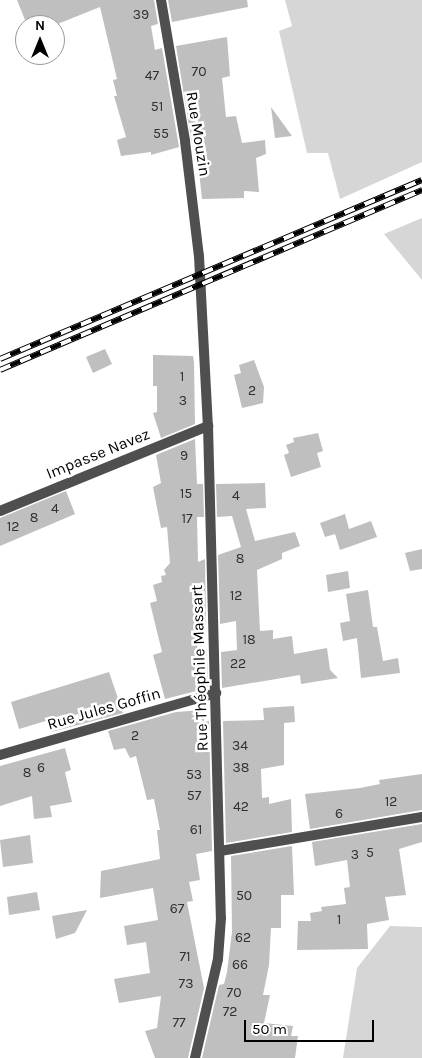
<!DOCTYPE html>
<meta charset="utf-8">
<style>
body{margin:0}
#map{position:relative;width:422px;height:1058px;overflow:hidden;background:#fff;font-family:Karla,sans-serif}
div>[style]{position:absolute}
.green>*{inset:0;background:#d6d6d6}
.building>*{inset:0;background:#bfbfbf}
.street>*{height:10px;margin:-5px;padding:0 5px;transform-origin:5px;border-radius:5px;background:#4f4f4f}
.rail>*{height:5.5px;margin-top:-2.75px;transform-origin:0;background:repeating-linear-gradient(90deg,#fff 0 11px,#000 0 22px);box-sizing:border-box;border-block:1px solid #000}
span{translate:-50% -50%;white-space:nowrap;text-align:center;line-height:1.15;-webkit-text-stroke:5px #fff;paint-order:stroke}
.number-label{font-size:14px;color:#303030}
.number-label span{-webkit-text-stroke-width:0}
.street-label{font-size:16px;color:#000}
.north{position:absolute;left:15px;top:15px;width:50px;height:50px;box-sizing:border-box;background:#fff;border:1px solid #999;border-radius:50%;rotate:0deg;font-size:14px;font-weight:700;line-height:20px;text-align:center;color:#000}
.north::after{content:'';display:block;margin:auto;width:18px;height:22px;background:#000;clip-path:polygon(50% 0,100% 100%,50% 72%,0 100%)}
.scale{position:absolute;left:244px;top:1020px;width:130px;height:22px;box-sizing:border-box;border:2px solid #000;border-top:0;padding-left:6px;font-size:15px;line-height:18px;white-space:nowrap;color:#000;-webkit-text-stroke:4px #fff;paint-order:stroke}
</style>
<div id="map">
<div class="green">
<i style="clip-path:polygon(285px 0,422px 0,422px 162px,340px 199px,328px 153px,307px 153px,279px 31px,292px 26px)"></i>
<i style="clip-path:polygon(422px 218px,422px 280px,384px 234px)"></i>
<i style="clip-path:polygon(390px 926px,422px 927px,422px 1058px,343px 1058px,357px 968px)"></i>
</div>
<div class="building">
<i style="clip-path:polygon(17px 0,154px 0,158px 24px,151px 26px,155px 50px,162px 48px,179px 147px,151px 155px,151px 152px,121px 156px,117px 140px,126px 137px,114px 96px,117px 96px,113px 80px,117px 79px,100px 7px,55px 25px,27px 25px)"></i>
<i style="clip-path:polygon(168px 0,247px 0,248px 7px,172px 22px)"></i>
<i style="clip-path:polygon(227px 37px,230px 76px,222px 78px,226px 117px,236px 116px,242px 143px,265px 140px,266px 154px,256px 158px,259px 192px,244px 191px,244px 198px,202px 199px,196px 143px,192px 144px,176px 46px)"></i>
<i style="clip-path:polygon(271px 107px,292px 136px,275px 138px)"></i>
<i style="clip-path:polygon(105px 349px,112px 364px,93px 373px,86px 357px)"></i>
<i style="clip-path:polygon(153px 355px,193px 356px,194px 362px,195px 424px,161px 438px,153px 413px,157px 412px,157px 386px,153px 386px)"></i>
<i style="clip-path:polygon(254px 360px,264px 387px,263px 403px,242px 408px,234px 375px,241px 373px,239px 365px)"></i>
<i style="clip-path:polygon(318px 433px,323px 451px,317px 453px,321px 467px,291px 477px,284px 455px,289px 453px,286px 445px,294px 442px,293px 438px)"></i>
<i style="clip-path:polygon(195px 439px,197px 484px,203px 484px,204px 517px,197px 517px,198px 562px,205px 559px,206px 625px,200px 626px,201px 654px,207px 653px,208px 688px,165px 699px,153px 655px,162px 652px,150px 603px,157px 601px,153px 585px,162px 582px,161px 576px,166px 575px,164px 570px,170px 563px,167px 527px,161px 528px,153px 487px,161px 483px,156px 455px)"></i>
<i style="clip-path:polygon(265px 483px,266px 508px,246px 509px,255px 541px,295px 532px,300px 546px,282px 553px,282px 559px,257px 570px,260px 631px,273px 630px,273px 639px,292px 636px,294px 654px,327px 648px,330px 670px,338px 678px,301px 684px,300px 675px,222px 688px,221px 652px,237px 650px,236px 621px,220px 624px,218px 555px,241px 547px,232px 516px,217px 517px,216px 484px)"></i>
<i style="clip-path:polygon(66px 491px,75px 514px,0 546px,0 518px)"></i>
<i style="clip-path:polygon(345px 514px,349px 529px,371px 521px,377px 537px,340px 550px,335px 534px,325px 537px,320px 523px)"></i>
<i style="clip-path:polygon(422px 549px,422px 569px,410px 571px,405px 553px)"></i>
<i style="clip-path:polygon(348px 571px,350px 588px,328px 592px,326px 575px)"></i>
<i style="clip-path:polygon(368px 590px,373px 627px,377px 627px,383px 661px,398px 658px,400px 673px,361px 678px,357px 638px,343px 641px,340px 623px,350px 621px,346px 594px)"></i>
<i style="clip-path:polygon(109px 672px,123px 713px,52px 732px,49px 720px,19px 729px,11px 702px)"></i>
<i style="clip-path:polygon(294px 706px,295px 722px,284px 723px,284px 765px,261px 769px,262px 798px,269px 797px,269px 804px,291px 799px,292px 832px,226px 843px,223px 721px,264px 720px,263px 708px)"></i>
<i style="clip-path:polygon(204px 710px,204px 722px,209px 721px,212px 851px,196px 854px,200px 880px,189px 882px,193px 901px,187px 902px,204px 988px,188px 1058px,155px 1058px,145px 1031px,157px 1028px,161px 996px,119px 1003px,114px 979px,150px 973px,146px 942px,127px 945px,124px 926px,158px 920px,153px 888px,100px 898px,101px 871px,160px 859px,157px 830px,160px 830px,154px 799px,147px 800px,136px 756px,130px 758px,125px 748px,114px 750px,108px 731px,176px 712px)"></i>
<i style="clip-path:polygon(65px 748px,71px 770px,65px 772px,72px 802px,50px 806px,52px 817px,34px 819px,32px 796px,0 806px,0 766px)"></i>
<i style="clip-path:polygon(422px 774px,422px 810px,310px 829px,305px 794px,360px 788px,380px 784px,379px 780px)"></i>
<i style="clip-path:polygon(422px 824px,422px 842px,399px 849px,406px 895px,385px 897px,389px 920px,367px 924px,368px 949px,297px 950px,298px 921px,311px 921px,310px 913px,322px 911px,321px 907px,346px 904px,344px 888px,350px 887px,347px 860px,315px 866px,312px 842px)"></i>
<i style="clip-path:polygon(30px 835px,33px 863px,3px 867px,0 840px)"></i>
<i style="clip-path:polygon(292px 846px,294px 895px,281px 895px,281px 928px,271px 928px,269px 965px,263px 995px,270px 995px,264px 1023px,293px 1026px,291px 1036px,298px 1036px,295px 1058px,202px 1058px,219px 985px,224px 984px,227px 972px,232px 932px,231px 856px)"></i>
<i style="clip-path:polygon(37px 892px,40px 910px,9px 915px,7px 897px)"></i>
<i style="clip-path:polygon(87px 910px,75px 933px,56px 939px,52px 916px)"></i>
</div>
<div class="street">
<i style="left:161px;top:0;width:143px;rotate:80.3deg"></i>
<i style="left:185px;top:141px;width:116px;rotate:83.1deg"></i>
<i style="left:199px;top:256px;width:170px;rotate:87deg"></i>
<i style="left:208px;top:426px;width:492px;rotate:88.5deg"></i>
<i style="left:221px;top:918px;width:41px;rotate:94.2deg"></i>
<i style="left:218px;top:959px;width:102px;rotate:103.1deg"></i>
<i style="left:0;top:511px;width:225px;rotate:-22.2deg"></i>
<i style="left:0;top:755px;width:225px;rotate:-16deg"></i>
<i style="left:220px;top:851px;width:205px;rotate:-9.6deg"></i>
</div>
<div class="rail">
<i style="left:0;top:359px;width:458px;rotate:-23deg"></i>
<i style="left:0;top:370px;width:459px;rotate:-23.1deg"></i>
</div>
<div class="number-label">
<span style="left:141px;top:15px">39</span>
<span style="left:199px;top:72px">70</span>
<span style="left:152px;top:76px">47</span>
<span style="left:157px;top:107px">51</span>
<span style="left:161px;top:134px">55</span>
<span style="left:182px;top:377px">1</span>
<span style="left:252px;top:391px">2</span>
<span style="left:183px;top:401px">3</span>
<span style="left:184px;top:456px">9</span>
<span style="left:186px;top:494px">15</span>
<span style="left:236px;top:496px">4</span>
<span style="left:55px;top:509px">4</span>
<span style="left:34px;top:518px">8</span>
<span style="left:187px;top:519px">17</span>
<span style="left:13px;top:527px">12</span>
<span style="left:240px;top:559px">8</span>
<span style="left:236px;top:596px">12</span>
<span style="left:249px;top:640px">18</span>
<span style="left:238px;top:664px">22</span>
<span style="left:135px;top:736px">2</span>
<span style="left:240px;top:746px">34</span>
<span style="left:41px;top:768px">6</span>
<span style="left:241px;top:768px">38</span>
<span style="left:27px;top:773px">8</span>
<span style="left:194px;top:775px">53</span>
<span style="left:194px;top:796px">57</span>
<span style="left:391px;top:802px">12</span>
<span style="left:241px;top:807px">42</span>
<span style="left:339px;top:814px">6</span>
<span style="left:196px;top:830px">61</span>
<span style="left:370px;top:853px">5</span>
<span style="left:355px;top:855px">3</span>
<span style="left:244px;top:896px">50</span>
<span style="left:177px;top:909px">67</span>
<span style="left:339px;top:920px">1</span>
<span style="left:243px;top:938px">62</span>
<span style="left:185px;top:957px">71</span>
<span style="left:240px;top:965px">66</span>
<span style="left:186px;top:984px">73</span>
<span style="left:234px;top:993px">70</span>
<span style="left:230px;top:1012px">72</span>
<span style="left:179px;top:1023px">77</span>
</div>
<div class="street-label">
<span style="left:198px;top:134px;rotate:81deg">Rue Mouzin</span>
<span style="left:98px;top:454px;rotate:-22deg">Impasse Navez</span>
<span style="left:200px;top:668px;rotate:-92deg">Rue Théophile Massart</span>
<span style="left:104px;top:709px;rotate:-16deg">Rue Jules Goffin</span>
</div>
<div class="north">N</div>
<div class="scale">50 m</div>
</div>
